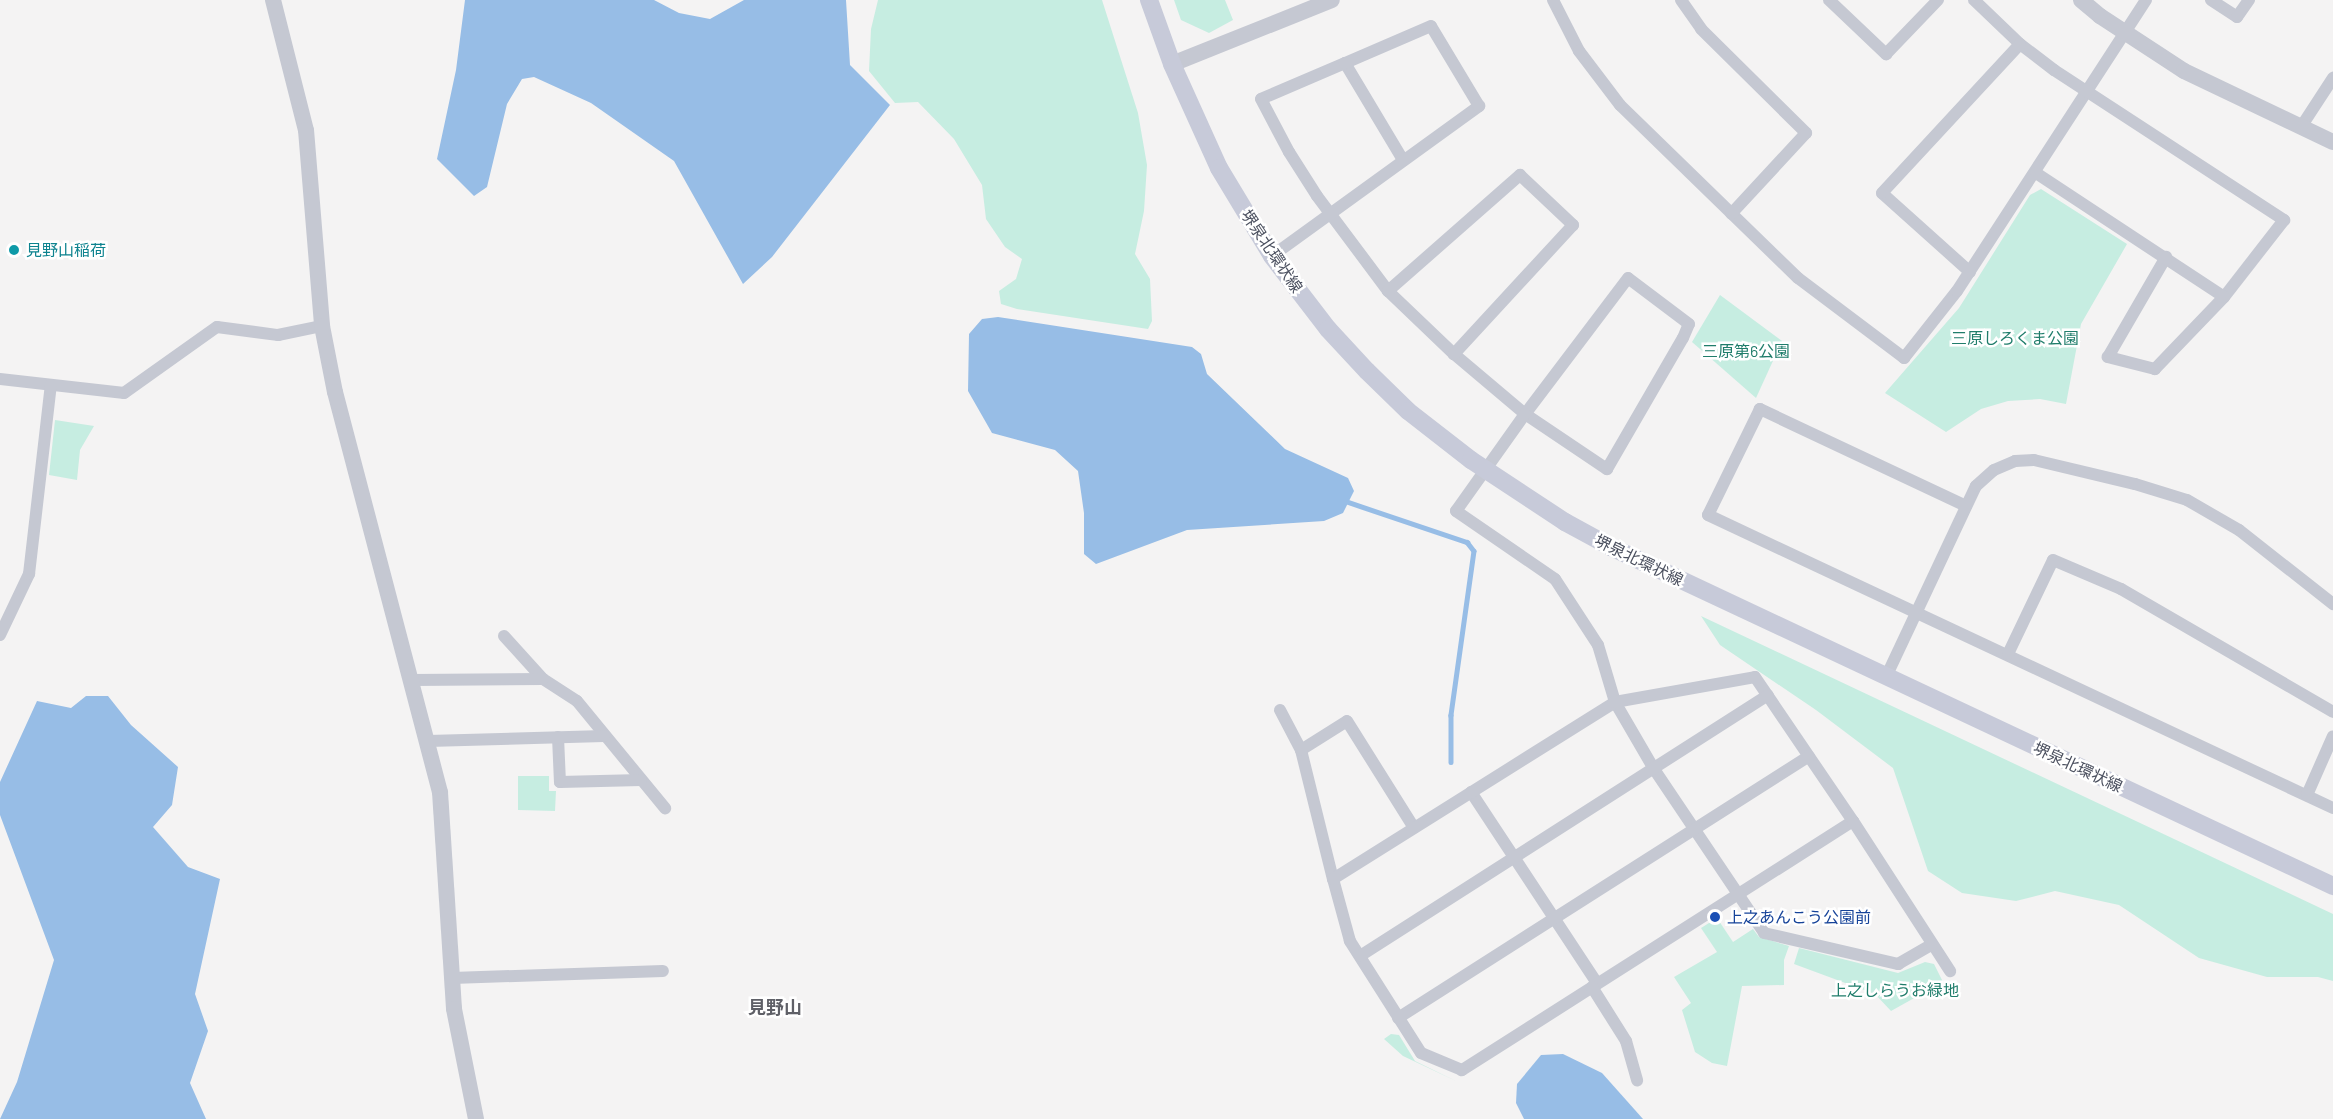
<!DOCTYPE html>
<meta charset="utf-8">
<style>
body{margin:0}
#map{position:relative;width:2333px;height:1119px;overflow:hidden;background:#f4f3f3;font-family:Barlow,"Noto Sans JP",sans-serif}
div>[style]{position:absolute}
.green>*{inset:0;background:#c6ede1}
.water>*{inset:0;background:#97bde6}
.stream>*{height:4.5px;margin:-2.25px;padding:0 2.25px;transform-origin:2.25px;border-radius:2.25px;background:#97bde6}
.minor>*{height:12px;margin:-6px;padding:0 6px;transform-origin:6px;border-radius:6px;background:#c5c8d2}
.tertiary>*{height:16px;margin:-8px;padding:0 8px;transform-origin:8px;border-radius:8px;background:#c5c8d2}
.secondary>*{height:18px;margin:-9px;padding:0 9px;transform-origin:9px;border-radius:9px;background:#c7cad9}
.dots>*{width:16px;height:16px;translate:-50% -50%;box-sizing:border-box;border:3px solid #fff;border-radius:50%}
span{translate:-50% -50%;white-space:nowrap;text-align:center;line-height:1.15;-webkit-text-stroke:5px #fff;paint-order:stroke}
.culture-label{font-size:16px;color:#0d838f}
.left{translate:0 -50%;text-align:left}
.street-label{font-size:16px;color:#4b505f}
.park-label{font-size:16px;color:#207d6b}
.transit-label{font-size:16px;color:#164399}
.neighbourhood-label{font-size:18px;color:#5f6067;font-weight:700}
</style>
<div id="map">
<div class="green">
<i style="clip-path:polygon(878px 0,1102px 0,1138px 113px,1147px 165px,1144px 211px,1135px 254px,1150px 279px,1152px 321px,1148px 329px,1017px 309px,1001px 304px,999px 291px,1016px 279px,1022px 259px,1005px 247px,986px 219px,982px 185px,954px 139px,918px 102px,895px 103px,869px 71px,871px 29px)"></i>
<i style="clip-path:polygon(1174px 0,1225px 0,1233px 20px,1209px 33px,1181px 20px)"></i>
<i style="clip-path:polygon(2041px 189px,2127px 244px,2081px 324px,2066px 404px,2040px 399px,2008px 401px,1981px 409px,1946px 432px,1885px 393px,1959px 308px,2030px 195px)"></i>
<i style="clip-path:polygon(1720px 295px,1782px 341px,1756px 398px,1692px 342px)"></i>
<i style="clip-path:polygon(55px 420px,94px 426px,80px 450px,77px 480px,49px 475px)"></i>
<i style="clip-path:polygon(1701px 616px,2333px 914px,2333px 981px,2318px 977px,2267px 977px,2199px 958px,2119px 905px,2055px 891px,2016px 901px,1962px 893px,1928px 871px,1893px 768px,1816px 710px,1720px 645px)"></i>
<i style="clip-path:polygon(518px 776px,549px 776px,549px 791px,556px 791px,555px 811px,518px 810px)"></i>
<i style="clip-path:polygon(1717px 918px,1733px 942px,1753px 929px,1759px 937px,1789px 946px,1784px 960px,1784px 985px,1742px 986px,1727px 1066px,1712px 1063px,1695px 1052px,1682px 1010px,1691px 1003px,1674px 977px,1717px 952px,1701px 928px)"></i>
<i style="clip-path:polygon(1799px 948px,1898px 973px,1925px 962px,1934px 964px,1943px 982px,1891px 1011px,1875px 994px,1794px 964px)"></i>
<i style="clip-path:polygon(1391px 1034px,1399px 1035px,1415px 1061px,1458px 1082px,1403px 1056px,1384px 1039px)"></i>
</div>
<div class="water">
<i style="clip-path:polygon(465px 0,654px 0,679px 13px,710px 19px,744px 0,846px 0,850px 65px,890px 105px,772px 257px,743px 284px,674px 161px,591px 103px,534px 77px,522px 79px,507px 104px,487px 187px,474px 196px,437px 159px,456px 70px)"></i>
<i style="clip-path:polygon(998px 317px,1192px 347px,1201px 354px,1207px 374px,1285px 449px,1348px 478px,1354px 491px,1343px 513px,1324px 521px,1187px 530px,1096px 564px,1084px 554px,1084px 513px,1078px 471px,1055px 450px,992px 433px,968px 391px,969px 334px,982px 319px)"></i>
<i style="clip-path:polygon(86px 696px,108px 696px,131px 725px,178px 767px,172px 805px,153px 827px,188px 867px,220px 879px,195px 994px,208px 1031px,190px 1083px,206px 1119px,0 1119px,17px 1082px,54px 960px,0 815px,0 782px,37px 701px,71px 708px)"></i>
<i style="clip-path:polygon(1563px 1054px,1602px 1073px,1643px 1119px,1524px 1119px,1516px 1103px,1517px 1084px,1541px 1055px)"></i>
</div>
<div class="stream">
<i style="left:1348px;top:502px;width:126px;rotate:18.6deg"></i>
<i style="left:1467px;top:542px;width:11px;rotate:52deg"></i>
<i style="left:1474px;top:551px;width:166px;rotate:98deg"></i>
<i style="left:1451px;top:715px;width:47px;rotate:90deg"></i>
</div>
<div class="minor">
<i style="left:1553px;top:0;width:57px;rotate:63deg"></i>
<i style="left:1579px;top:51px;width:68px;rotate:52.8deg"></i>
<i style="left:1620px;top:105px;width:248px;rotate:44.2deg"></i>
<i style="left:1798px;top:278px;width:133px;rotate:37deg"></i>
<i style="left:1904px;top:358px;width:85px;rotate:-51.7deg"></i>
<i style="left:1957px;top:291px;width:347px;rotate:-57deg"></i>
<i style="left:1681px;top:0;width:35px;rotate:55deg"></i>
<i style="left:1701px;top:29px;width:148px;rotate:44.7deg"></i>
<i style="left:1806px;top:133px;width:110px;rotate:132.8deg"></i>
<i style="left:1829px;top:0;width:79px;rotate:43.5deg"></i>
<i style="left:1886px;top:54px;width:75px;rotate:-46.1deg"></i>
<i style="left:1974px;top:0;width:64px;rotate:43.7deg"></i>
<i style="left:2020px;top:44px;width:43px;rotate:37.4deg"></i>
<i style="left:2054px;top:70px;width:275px;rotate:33.1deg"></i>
<i style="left:2284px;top:220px;width:98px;rotate:127.9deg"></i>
<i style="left:2224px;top:297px;width:100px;rotate:133.8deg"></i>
<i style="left:2155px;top:369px;width:49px;rotate:-165.7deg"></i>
<i style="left:2108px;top:357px;width:116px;rotate:-59.9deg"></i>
<i style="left:2211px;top:0;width:31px;rotate:33deg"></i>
<i style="left:2237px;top:17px;width:21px;rotate:-55deg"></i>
<i style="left:2301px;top:127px;width:59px;rotate:-56.9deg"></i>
<i style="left:1403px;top:160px;width:113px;rotate:-120.9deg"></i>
<i style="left:1345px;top:63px;width:91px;rotate:156.8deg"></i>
<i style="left:1261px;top:99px;width:60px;rotate:62.2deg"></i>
<i style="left:1289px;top:152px;width:52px;rotate:57.5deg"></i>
<i style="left:1317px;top:196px;width:119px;rotate:53.2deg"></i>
<i style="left:1388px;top:291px;width:91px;rotate:43.7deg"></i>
<i style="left:1454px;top:354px;width:93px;rotate:40.2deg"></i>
<i style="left:1525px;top:414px;width:99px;rotate:33.9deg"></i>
<i style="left:1607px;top:469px;width:151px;rotate:-59.9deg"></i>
<i style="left:1683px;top:338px;width:15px;rotate:-67deg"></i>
<i style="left:1689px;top:324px;width:76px;rotate:-143deg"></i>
<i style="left:1628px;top:278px;width:171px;rotate:127.1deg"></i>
<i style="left:1525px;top:414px;width:119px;rotate:125.4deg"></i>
<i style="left:1456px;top:511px;width:120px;rotate:34.5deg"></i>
<i style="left:1555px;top:579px;width:79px;rotate:56.9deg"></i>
<i style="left:1598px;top:645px;width:59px;rotate:73.4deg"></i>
<i style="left:1615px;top:702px;width:78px;rotate:59.8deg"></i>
<i style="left:1654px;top:769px;width:197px;rotate:56.1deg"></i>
<i style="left:1764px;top:933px;width:138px;rotate:13deg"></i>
<i style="left:1898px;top:964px;width:39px;rotate:-30deg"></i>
<i style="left:2036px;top:173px;width:225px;rotate:33.4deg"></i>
<i style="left:1272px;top:256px;width:256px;rotate:-35.9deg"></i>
<i style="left:1479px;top:106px;width:93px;rotate:-121deg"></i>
<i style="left:1431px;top:26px;width:94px;rotate:156.7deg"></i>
<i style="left:1970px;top:272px;width:118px;rotate:-138.1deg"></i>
<i style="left:1882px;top:193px;width:203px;rotate:-47.2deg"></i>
<i style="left:1388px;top:291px;width:176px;rotate:-41.3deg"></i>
<i style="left:1520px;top:175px;width:73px;rotate:43.3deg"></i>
<i style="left:1573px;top:225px;width:176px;rotate:132.7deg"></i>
<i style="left:0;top:379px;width:125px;rotate:6.4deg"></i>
<i style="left:124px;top:393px;width:114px;rotate:-35.4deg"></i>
<i style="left:217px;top:327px;width:62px;rotate:7.5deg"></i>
<i style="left:278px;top:335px;width:45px;rotate:-11.6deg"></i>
<i style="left:1966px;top:506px;width:228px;rotate:-154.8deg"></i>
<i style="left:1760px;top:409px;width:118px;rotate:116.1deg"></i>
<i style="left:1708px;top:515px;width:690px;rotate:25.12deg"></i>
<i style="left:0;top:635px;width:68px;rotate:-64.6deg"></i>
<i style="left:29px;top:574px;width:190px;rotate:-83.4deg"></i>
<i style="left:504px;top:636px;width:58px;rotate:47.8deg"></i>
<i style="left:543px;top:679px;width:40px;rotate:32.9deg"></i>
<i style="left:577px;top:701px;width:139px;rotate:50.6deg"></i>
<i style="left:2008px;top:654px;width:104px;rotate:-64.4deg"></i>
<i style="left:2053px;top:560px;width:74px;rotate:23.1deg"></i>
<i style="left:2121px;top:589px;width:245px;rotate:30.1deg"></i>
<i style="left:1886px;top:677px;width:211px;rotate:-64.8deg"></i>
<i style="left:1976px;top:486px;width:24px;rotate:-42deg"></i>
<i style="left:1994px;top:470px;width:23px;rotate:-23deg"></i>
<i style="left:2015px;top:461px;width:19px;rotate:-3deg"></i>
<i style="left:2034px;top:460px;width:104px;rotate:13.4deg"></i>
<i style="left:2135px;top:484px;width:54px;rotate:17.1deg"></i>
<i style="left:2187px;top:500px;width:60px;rotate:30deg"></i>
<i style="left:2239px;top:530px;width:120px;rotate:38.2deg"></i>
<i style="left:412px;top:680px;width:131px;rotate:-0.4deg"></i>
<i style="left:1280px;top:710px;width:45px;rotate:62.3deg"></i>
<i style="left:1301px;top:750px;width:133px;rotate:76.1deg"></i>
<i style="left:558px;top:737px;width:45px;rotate:87.5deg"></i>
<i style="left:560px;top:782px;width:81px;rotate:-1.4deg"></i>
<i style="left:428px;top:741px;width:176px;rotate:-1.6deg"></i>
<i style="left:1301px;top:750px;width:54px;rotate:-32.2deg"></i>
<i style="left:1347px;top:721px;width:126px;rotate:57.9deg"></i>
<i style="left:1471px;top:792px;width:229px;rotate:56.6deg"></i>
<i style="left:2307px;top:795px;width:64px;rotate:-66.2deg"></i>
<i style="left:1853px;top:821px;width:464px;rotate:147.5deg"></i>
<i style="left:1462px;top:1070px;width:44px;rotate:-157.5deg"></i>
<i style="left:1421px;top:1053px;width:133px;rotate:-122.4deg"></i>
<i style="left:1350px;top:941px;width:64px;rotate:-105.3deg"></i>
<i style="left:1333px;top:879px;width:333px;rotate:-32.1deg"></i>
<i style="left:1615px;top:702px;width:142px;rotate:-10.1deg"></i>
<i style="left:1755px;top:677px;width:174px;rotate:55.8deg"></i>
<i style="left:1853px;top:821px;width:179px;rotate:57.1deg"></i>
<i style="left:1360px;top:956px;width:484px;rotate:-32.6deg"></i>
<i style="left:452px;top:978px;width:211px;rotate:-1.9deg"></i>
<i style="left:1592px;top:987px;width:64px;rotate:57.8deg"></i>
<i style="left:1626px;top:1041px;width:41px;rotate:74.2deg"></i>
<i style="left:1398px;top:1018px;width:487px;rotate:-32.5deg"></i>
</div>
<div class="tertiary">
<i style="left:273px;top:0;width:134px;rotate:75.8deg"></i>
<i style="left:306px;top:130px;width:197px;rotate:85.3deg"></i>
<i style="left:322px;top:326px;width:67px;rotate:78.9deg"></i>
<i style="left:335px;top:392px;width:414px;rotate:75.3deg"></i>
<i style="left:440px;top:792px;width:217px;rotate:86.3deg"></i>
<i style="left:454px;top:1009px;width:112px;rotate:78.7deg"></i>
<i style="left:2081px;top:0;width:25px;rotate:40deg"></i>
<i style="left:2100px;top:16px;width:100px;rotate:33.2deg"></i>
<i style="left:2184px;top:71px;width:165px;rotate:25.5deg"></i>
<i style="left:1172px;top:64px;width:172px;rotate:-21.8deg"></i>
</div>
<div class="secondary">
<i style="left:1149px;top:0;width:68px;rotate:70.2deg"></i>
<i style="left:1172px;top:64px;width:114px;rotate:65.7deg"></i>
<i style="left:1219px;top:168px;width:103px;rotate:58.9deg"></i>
<i style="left:1272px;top:256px;width:92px;rotate:52.5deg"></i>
<i style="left:1328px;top:329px;width:57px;rotate:47.1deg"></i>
<i style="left:1367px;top:371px;width:57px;rotate:44.3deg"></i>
<i style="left:1408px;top:411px;width:80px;rotate:37.9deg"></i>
<i style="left:1471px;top:460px;width:113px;rotate:33.4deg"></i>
<i style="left:1565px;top:522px;width:52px;rotate:28.5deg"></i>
<i style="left:1611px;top:547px;width:798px;rotate:25.15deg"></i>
</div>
<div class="dots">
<i style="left:14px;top:250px;background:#0f9aa8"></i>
<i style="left:1715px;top:917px;background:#1a4fb4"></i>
</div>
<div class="culture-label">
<span class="left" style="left:26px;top:250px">見野山稲荷</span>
</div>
<div class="street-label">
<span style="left:1272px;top:251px;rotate:56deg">堺泉北環状線</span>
<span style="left:1639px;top:560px;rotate:26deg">堺泉北環状線</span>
<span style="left:2078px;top:767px;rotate:25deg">堺泉北環状線</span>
</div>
<div class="park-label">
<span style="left:2015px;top:338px">三原しろくま公園</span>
<span style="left:1746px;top:351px">三原第6公園</span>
<span style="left:1895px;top:990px">上之しらうお緑地</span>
</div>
<div class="transit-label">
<span class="left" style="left:1727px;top:917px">上之あんこう公園前</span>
</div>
<div class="neighbourhood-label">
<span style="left:775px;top:1007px">見野山</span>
</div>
</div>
